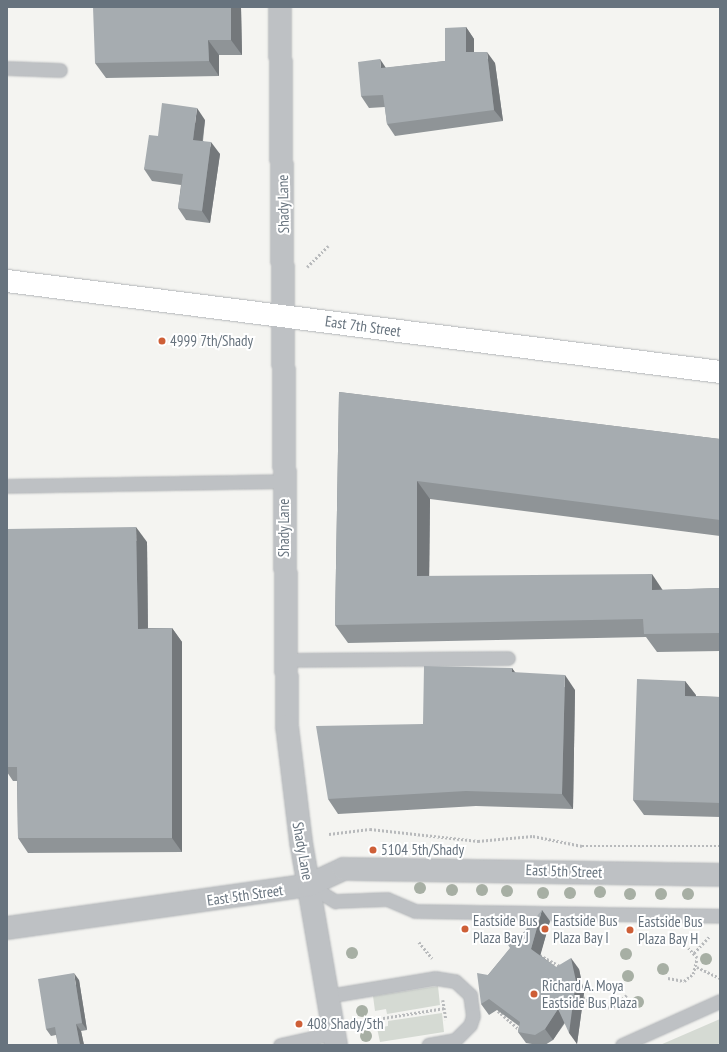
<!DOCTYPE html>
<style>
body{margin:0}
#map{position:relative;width:727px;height:1052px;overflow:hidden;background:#f4f4f1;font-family:"PT Sans Narrow",sans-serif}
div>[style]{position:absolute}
.green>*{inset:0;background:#d5dad3}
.path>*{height:2.5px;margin-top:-1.25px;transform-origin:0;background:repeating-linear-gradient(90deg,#b8babc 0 2px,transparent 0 4px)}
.roads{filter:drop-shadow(0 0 1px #b2b5b8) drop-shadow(0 0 1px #b2b5b8)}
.service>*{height:13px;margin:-6.5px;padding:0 6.5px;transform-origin:6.5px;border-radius:6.5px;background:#bec1c4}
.tertiary>*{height:22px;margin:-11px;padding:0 11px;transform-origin:11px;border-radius:11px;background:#bec1c4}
.primary>*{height:22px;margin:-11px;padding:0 11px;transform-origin:11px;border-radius:11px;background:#fff}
.trees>*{width:12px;height:12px;margin:-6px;border-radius:50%;background:#a7afa4}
.wall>*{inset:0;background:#8f9497}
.shaded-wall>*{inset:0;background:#74787b}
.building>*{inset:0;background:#a6acb0}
.dots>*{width:11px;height:11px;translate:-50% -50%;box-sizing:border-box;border:2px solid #fff;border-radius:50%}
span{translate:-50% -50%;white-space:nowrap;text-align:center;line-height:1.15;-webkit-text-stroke:4px #fff;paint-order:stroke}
.street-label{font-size:15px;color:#67737e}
.poi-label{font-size:15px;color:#67737e}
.left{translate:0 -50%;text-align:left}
.frame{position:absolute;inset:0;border:8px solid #67737e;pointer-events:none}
</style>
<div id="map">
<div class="green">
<i style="clip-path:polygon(438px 986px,440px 1005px,387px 1014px,386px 1009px,375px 1011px,373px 996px)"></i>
<i style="clip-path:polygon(442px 1013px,444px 1032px,380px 1042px,377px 1028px,388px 1026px,388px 1021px)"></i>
<i style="clip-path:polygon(720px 1019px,720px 1043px,716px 1045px,660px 1045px)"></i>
</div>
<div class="path">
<i style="left:307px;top:267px;width:30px;rotate:-45deg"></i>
<i style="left:329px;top:834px;width:41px;rotate:-7deg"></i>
<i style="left:370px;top:829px;width:109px;rotate:6.3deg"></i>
<i style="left:478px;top:841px;width:55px;rotate:-5.2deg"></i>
<i style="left:533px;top:836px;width:50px;rotate:11.5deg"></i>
<i style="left:582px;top:846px;width:138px"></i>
<i style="left:419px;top:942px;width:21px;rotate:51deg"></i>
<i style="left:694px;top:953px;width:22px;rotate:-47deg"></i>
<i style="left:540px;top:955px;width:25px;rotate:29deg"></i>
<i style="left:697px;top:967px;width:25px;rotate:26deg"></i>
<i style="left:668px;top:978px;width:16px;rotate:11deg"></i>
<i style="left:684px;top:981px;width:11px;rotate:-38deg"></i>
<i style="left:693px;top:974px;width:16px;rotate:-76deg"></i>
<i style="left:697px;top:958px;width:13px;rotate:-132deg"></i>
<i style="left:583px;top:997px;width:15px;rotate:37deg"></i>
<i style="left:595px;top:1006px;width:9px;rotate:13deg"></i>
<i style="left:604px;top:1008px;width:9px;rotate:-6deg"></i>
<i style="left:613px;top:1007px;width:18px;rotate:-41deg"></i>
<i style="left:443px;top:1000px;width:20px;rotate:81deg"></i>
<i style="left:498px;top:1011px;width:29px;rotate:41deg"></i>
<i style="left:371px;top:1020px;width:75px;rotate:-9.2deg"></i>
</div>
<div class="roads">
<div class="service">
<i style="left:7px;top:68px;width:53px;rotate:2.2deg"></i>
<i style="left:7px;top:486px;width:277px;rotate:-1deg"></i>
<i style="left:285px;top:660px;width:223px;rotate:-0.5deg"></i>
<i style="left:309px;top:885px;width:31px;rotate:32deg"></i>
<i style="left:335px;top:901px;width:52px;rotate:-2.2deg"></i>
<i style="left:387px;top:899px;width:30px;rotate:23deg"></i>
<i style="left:415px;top:911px;width:305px;rotate:0.9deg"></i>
<i style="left:328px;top:996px;width:109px;rotate:-9.5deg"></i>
<i style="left:435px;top:978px;width:20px;rotate:9deg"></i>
<i style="left:455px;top:981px;width:21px;rotate:43deg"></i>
<i style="left:470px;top:995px;width:21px;rotate:82deg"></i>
<i style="left:473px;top:1016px;width:9px;rotate:108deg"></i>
<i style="left:470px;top:1025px;width:21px;rotate:135deg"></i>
<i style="left:455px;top:1040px;width:27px;rotate:170deg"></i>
<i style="left:280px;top:1045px;width:55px;rotate:-12.5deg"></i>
<i style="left:622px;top:1045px;width:107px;rotate:-24.2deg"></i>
</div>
<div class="tertiary">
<i style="left:280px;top:7px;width:719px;rotate:89.44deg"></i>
<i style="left:287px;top:726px;width:117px;rotate:83.1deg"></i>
<i style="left:301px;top:842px;width:206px;rotate:80.2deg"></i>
<i style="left:7px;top:928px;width:305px;rotate:-8.1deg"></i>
<i style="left:309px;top:885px;width:38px;rotate:-25deg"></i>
<i style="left:344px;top:869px;width:376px;rotate:0.9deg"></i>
</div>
<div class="primary">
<i style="left:7px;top:281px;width:719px;rotate:7.27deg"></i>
</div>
</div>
<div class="trees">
<i style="left:420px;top:888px"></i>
<i style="left:452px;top:890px"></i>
<i style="left:482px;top:890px"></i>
<i style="left:507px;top:891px"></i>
<i style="left:600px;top:892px"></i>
<i style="left:543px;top:893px"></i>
<i style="left:570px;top:893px"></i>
<i style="left:630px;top:894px"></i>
<i style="left:661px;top:894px"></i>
<i style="left:688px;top:894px"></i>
<i style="left:352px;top:953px"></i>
<i style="left:626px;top:954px"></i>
<i style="left:706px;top:959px"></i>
<i style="left:663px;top:969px"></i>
<i style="left:628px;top:976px"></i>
<i style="left:638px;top:1002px"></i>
<i style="left:362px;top:1011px"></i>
<i style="left:366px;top:1036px"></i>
</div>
<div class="wall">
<i style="clip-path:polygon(7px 7px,57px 7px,57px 8px)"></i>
<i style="clip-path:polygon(241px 7px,242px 55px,219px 55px,219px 76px,106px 78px,95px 63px)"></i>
<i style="clip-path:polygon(466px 27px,474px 39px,474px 52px,495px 63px,503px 121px,395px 136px,387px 124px,385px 107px,369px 108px,361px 96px,385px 68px,445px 61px)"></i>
<i style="clip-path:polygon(205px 120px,203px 141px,220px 154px,210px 223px,186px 220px,178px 208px,181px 185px,152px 181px,144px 169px,158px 136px)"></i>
<i style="clip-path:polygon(339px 392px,720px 439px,720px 536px,430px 499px,429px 576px,663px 590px,720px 588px,720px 651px,657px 652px,646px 637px,348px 643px,335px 625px)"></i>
<i style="clip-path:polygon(7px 529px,147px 542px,148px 628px,172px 628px,182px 642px,182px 852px,28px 853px,18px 838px,17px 781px,13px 781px,7px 772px)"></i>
<i style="clip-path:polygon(512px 668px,515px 673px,575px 690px,573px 809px,476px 806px,338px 814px,328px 799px,423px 724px)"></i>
<i style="clip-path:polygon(685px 681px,696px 696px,720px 697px,720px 817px,644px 815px,633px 800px)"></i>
<i style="clip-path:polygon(550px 921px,540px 955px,556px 967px,579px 969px,584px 993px,577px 1044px,565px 1023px,553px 1040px,545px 1045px,538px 1045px,526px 1043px,518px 1032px,519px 1026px,497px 1010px,489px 1015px,481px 1004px,488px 975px,523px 933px)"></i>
<i style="clip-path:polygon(79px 980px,87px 1030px,81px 1031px,84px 1045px,58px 1045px,56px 1035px,51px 1036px,46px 1029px)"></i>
</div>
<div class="shaded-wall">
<i style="clip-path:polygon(231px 7px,241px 7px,242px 55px,231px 40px)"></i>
<i style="clip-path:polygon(466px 27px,474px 39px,474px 63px,466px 52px)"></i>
<i style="clip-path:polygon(208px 40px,219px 55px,219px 76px,209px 61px)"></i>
<i style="clip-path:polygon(487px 52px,495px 63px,503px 121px,494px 110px)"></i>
<i style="clip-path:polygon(380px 59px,388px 71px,381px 68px)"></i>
<i style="clip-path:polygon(197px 108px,205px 120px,201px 151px,193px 140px)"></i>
<i style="clip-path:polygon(211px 142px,220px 154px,210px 223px,202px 211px)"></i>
<i style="clip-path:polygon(417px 481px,430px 499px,429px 594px,417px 576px)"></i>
<i style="clip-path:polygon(136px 527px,147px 542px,148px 643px,138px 629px)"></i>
<i style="clip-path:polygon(652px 574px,664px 592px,652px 590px)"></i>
<i style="clip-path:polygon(172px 628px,182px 642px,182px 852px,172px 838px)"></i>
<i style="clip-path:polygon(512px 668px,523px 683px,512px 672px)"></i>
<i style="clip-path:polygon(565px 675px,575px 690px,573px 809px,562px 794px)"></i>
<i style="clip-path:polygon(685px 681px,696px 695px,695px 711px,685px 696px)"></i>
<i style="clip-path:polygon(542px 910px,550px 921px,539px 960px,531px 949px)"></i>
<i style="clip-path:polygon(571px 958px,579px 969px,584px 993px,577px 1044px,569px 1033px)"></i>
<i style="clip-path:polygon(74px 973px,79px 980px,87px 1030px,82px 1023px)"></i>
<i style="clip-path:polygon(558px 1009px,566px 1020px,553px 1040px,545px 1029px)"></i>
<i style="clip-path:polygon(76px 1024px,81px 1031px,84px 1045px,80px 1045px)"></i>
</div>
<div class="building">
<i style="clip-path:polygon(93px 7px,231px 7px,231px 40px,208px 40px,209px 61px,95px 63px)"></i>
<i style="clip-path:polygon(466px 27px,466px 52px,487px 52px,494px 110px,387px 124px,383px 95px,361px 96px,358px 62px,380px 59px,381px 68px,445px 61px,445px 28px)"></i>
<i style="clip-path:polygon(162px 103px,197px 108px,193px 140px,211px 142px,202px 211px,178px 208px,183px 174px,144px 169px,149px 135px,158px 136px)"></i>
<i style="clip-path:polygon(339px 392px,720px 439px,720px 520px,417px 481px,417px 576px,652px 574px,652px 590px,720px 588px,720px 633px,644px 634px,643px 619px,335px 625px)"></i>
<i style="clip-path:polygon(136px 527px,138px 629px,172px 628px,172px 838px,18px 838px,17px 767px,7px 767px,7px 529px)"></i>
<i style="clip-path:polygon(424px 666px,512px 668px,512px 672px,565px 675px,562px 794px,466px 791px,328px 799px,316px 726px,423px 724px)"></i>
<i style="clip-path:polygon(637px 679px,685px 681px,685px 696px,720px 697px,720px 803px,633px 800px)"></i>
<i style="clip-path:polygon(542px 910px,531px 949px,556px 967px,571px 958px,576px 981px,569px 1033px,558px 1009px,545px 1029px,535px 1035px,518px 1032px,520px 1022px,489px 999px,481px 1004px,477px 973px,488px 975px,510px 948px,504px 938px,523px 933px)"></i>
<i style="clip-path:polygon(74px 973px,82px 1023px,76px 1024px,80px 1045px,58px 1045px,55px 1027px,46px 1029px,38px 979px)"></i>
</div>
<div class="dots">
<i style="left:162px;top:341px;background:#ce5f37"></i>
<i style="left:373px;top:850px;background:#ce5f37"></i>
<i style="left:465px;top:929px;background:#ce5f37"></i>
<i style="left:545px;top:929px;background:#ce5f37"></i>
<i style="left:630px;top:930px;background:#ce5f37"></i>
<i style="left:534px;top:994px;background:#ce5f37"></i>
<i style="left:299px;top:1024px;background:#ce5f37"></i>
</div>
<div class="street-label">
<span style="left:283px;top:204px;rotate:-91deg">Shady Lane</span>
<span style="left:363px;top:326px;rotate:8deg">East 7th Street</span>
<span style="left:284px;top:528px;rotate:-90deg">Shady Lane</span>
<span style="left:303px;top:851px;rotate:80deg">Shady Lane</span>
<span style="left:564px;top:871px;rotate:2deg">East 5th Street</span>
<span style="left:245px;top:895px;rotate:-8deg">East 5th Street</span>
</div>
<div class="poi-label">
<span class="left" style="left:170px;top:341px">4999 7th/Shady</span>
<span class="left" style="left:381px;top:850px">5104 5th/Shady</span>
<span class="left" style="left:473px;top:929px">Eastside Bus<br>Plaza Bay J</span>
<span class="left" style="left:553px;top:929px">Eastside Bus<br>Plaza Bay I</span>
<span class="left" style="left:638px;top:930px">Eastside Bus<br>Plaza Bay H</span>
<span class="left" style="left:542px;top:994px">Richard A. Moya<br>Eastside Bus Plaza</span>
<span class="left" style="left:307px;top:1024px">408 Shady/5th</span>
</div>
<div class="frame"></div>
</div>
